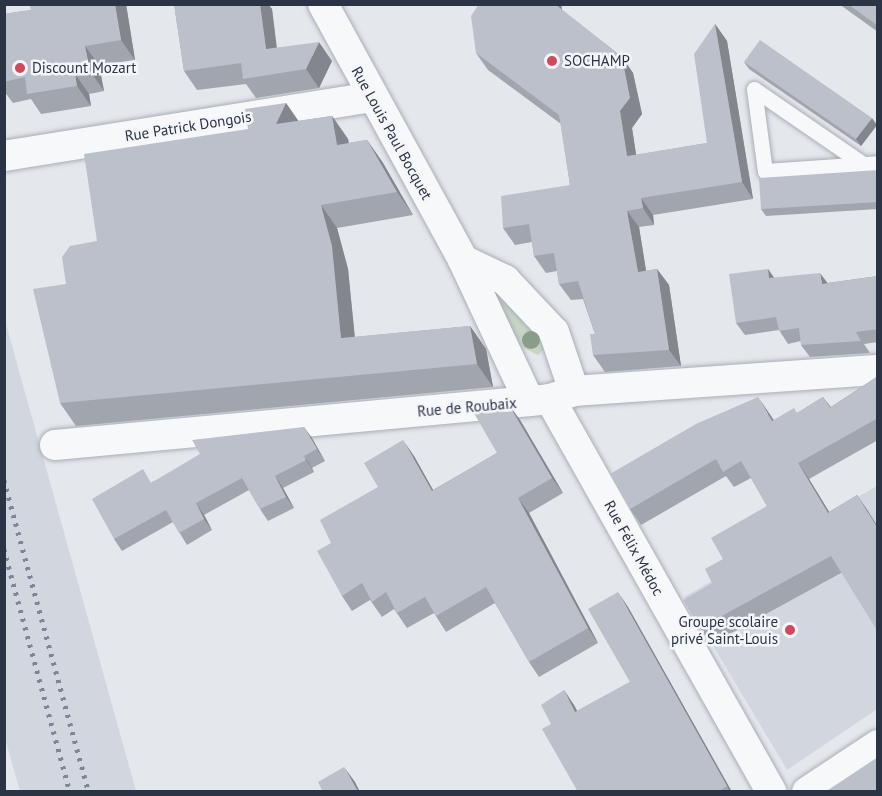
<!DOCTYPE html>
<meta charset="utf-8">
<style>
body{margin:0}
#map{position:relative;width:882px;height:796px;overflow:hidden;background:#e4e7ec;font-family:"PT Sans",sans-serif}
div>[style]{position:absolute}
.built>*{inset:0;background:#d2d6de}
.green>*{inset:0;background:#c9d6c5}
.roads{filter:drop-shadow(0 0 2px #a9aeb7) drop-shadow(0 0 2px #a9aeb7)}
.service>*{height:15px;margin:-7.5px;padding:0 7.5px;transform-origin:7.5px;border-radius:7.5px;background:#f7f8fa}
.minor>*{height:30px;margin:-15px;padding:0 15px;transform-origin:15px;border-radius:15px;background:#f7f8fa}
.rail>*{height:4.5px;margin-top:-2.25px;transform-origin:0;background:repeating-linear-gradient(90deg,#7d8696 0 3px,transparent 0 9px)}
.trees>*{width:18px;height:18px;margin:-9px;border-radius:50%;background:#899d89}
.wall>*{inset:0;background:#a1a5ae}
.shaded-wall>*{inset:0;background:#83868d}
.building>*{inset:0;background:#bbc0ca}
.dots>*{width:16px;height:16px;translate:-50% -50%;box-sizing:border-box;border:3px solid #f4f6f9;border-radius:50%}
span{translate:-50% -50%;white-space:nowrap;text-align:center;line-height:1.15;-webkit-text-stroke:5px #f4f6f9;paint-order:stroke}
.poi-label{font-size:15px;color:#2b3445}
.left{translate:0 -50%;text-align:left}
.right{translate:-100% -50%;text-align:right}
.street-label{font-size:15px;color:#2b3445}
.frame{position:absolute;inset:0;border:6px solid #2b3445;pointer-events:none}
</style>
<div id="map">
<div class="built">
<i style="clip-path:polygon(4px 317px,136px 791px,20px 791px,4px 735px)"></i>
<i style="clip-path:polygon(877px 486px,877px 709px,787px 770px,684px 597px)"></i>
</div>
<div class="green">
<i style="clip-path:polygon(503px 299px,544px 336px,546px 347px,538px 355px,517px 345px,499px 302px)"></i>
</div>
<div class="roads">
<div class="service">
<i style="left:863px;top:164px;width:132px;rotate:-145.5deg"></i>
<i style="left:754px;top:89px;width:83px;rotate:82.4deg"></i>
<i style="left:765px;top:171px;width:113px;rotate:-4deg"></i>
</div>
<div class="minor">
<i style="left:323px;top:4px;width:292px;rotate:61.3deg"></i>
<i style="left:463px;top:260px;width:156px;rotate:64.9deg"></i>
<i style="left:4px;top:156px;width:372px;rotate:-9.1deg"></i>
<i style="left:463px;top:260px;width:47px;rotate:25.5deg"></i>
<i style="left:505px;top:280px;width:71px;rotate:46.7deg"></i>
<i style="left:554px;top:332px;width:62px;rotate:71.3deg"></i>
<i style="left:550px;top:399px;width:451px;rotate:60.6deg"></i>
<i style="left:55px;top:445px;width:497px;rotate:-5.3deg"></i>
<i style="left:550px;top:399px;width:25px;rotate:-18deg"></i>
<i style="left:574px;top:391px;width:305px;rotate:-4deg"></i>
<i style="left:807px;top:792px;width:85px;rotate:-33.5deg"></i>
</div>
</div>
<div class="rail">
<i style="left:4px;top:480px;width:323px;rotate:74.8deg"></i>
<i style="left:4px;top:549px;width:252px;rotate:74.8deg"></i>
</div>
<div class="trees">
<i style="left:531px;top:340px"></i>
</div>
<div class="wall">
<i style="clip-path:polygon(30px 4px,126px 4px,135px 60px,99px 65px,104px 91px,89px 94px,91px 106px,41px 114px,31px 99px,13px 103px,4px 91px,4px 14px,31px 10px)"></i>
<i style="clip-path:polygon(174px 4px,268px 4px,272px 9px,277px 48px,332px 61px,319px 88px,256px 98px,246px 84px,197px 90px,184px 71px)"></i>
<i style="clip-path:polygon(839px 4px,878px 4px,878px 32px)"></i>
<i style="clip-path:polygon(562px 10px,622px 57px,633px 73px,642px 114px,632px 128px,636px 155px,707px 143px,715px 24px,727px 41px,753px 199px,653px 215px,654px 225px,639px 227px,646px 271px,657px 269px,669px 285px,681px 366px,605px 372px,593px 355px,595px 334px,583px 299px,571px 300px,559px 284px,557px 271px,546px 273px,534px 256px,532px 242px,515px 245px,503px 228px,570px 185px,561px 124px,488px 70px,476px 53px)"></i>
<i style="clip-path:polygon(744px 62px,877px 125px,861px 146px,749px 69px)"></i>
<i style="clip-path:polygon(286px 103px,298px 121px,332px 116px,348px 139px,349px 143px,367px 140px,383px 163px,413px 215px,337px 228px,348px 269px,355px 337px,470px 326px,486px 349px,493px 387px,76px 426px,60px 403px,66px 284px,248px 129px)"></i>
<i style="clip-path:polygon(878px 170px,878px 209px,766px 216px,761px 209px)"></i>
<i style="clip-path:polygon(768px 269px,774px 278px,827px 283px,878px 276px,878px 342px,864px 344px,870px 353px,810px 357px,801px 345px,801px 341px,788px 344px,779px 330px,745px 335px,736px 323px)"></i>
<i style="clip-path:polygon(878px 376px,878px 440px,809px 479px,829px 512px,857px 495px,868px 511px,841px 573px,711px 644px,700px 628px,712px 583px,723px 559px,767px 506px,751px 478px,734px 487px,726px 476px,641px 525px,630px 509px,769px 413px,774px 420px,797px 413px,823px 397px,831px 407px)"></i>
<i style="clip-path:polygon(509px 405px,520px 420px,563px 493px,529px 513px,598px 643px,539px 677px,529px 662px,495px 603px,446px 632px,434px 613px,407px 628px,394px 609px,382px 617px,370px 600px,352px 611px,342px 596px,331px 543px,378px 487px,414px 456px,433px 490px,497px 453px)"></i>
<i style="clip-path:polygon(304px 427px,325px 461px,312px 468px,314px 472px,283px 488px,294px 508px,268px 521px,260px 509px,249px 490px,204px 515px,212px 530px,187px 545px,173px 522px,122px 551px,114px 539px,152px 482px)"></i>
<i style="clip-path:polygon(628px 607px,732px 792px,578px 792px,551px 724px,564px 690px,577px 711px,630px 682px)"></i>
</div>
<div class="shaded-wall">
<i style="clip-path:polygon(115px 4px,126px 4px,135px 60px,121px 40px)"></i>
<i style="clip-path:polygon(260px 4px,268px 4px,272px 9px,279px 68px,266px 49px)"></i>
<i style="clip-path:polygon(554px 4px,561px 4px,564px 19px)"></i>
<i style="clip-path:polygon(715px 24px,727px 41px,753px 199px,742px 182px)"></i>
<i style="clip-path:polygon(319px 42px,332px 61px,319px 88px,306px 69px)"></i>
<i style="clip-path:polygon(85px 46px,99px 65px,104px 91px,90px 71px)"></i>
<i style="clip-path:polygon(622px 57px,633px 73px,642px 114px,632px 128px,639px 173px,627px 156px,620px 111px)"></i>
<i style="clip-path:polygon(75px 74px,89px 94px,91px 106px,77px 86px)"></i>
<i style="clip-path:polygon(286px 103px,302px 126px,276px 124px)"></i>
<i style="clip-path:polygon(332px 116px,348px 139px,353px 168px,337px 145px)"></i>
<i style="clip-path:polygon(872px 118px,877px 125px,861px 146px,856px 139px)"></i>
<i style="clip-path:polygon(367px 140px,383px 163px,413px 215px,397px 192px)"></i>
<i style="clip-path:polygon(641px 198px,653px 215px,654px 225px,643px 208px)"></i>
<i style="clip-path:polygon(321px 205px,337px 228px,348px 269px,357px 361px,341px 338px)"></i>
<i style="clip-path:polygon(627px 211px,639px 227px,649px 289px,638px 272px)"></i>
<i style="clip-path:polygon(657px 269px,669px 285px,681px 366px,669px 350px)"></i>
<i style="clip-path:polygon(768px 269px,777px 282px,769px 278px)"></i>
<i style="clip-path:polygon(820px 273px,829px 285px,822px 284px)"></i>
<i style="clip-path:polygon(470px 326px,486px 349px,493px 387px,477px 364px)"></i>
<i style="clip-path:polygon(758px 397px,769px 413px,783px 437px,772px 421px)"></i>
<i style="clip-path:polygon(509px 405px,520px 420px,563px 493px,552px 478px)"></i>
<i style="clip-path:polygon(304px 427px,312px 438px,325px 461px,317px 449px)"></i>
<i style="clip-path:polygon(403px 440px,414px 456px,442px 506px,432px 491px)"></i>
<i style="clip-path:polygon(304px 456px,312px 468px,314px 472px,306px 460px)"></i>
<i style="clip-path:polygon(798px 463px,809px 479px,839px 528px,828px 513px)"></i>
<i style="clip-path:polygon(275px 476px,283px 488px,294px 508px,286px 497px)"></i>
<i style="clip-path:polygon(857px 495px,868px 511px,878px 527px,878px 529px)"></i>
<i style="clip-path:polygon(518px 498px,529px 513px,598px 643px,588px 628px)"></i>
<i style="clip-path:polygon(196px 503px,204px 515px,212px 530px,204px 519px)"></i>
<i style="clip-path:polygon(618px 592px,628px 607px,732px 792px,730px 792px,727px 786px)"></i>
<i style="clip-path:polygon(564px 690px,574px 705px,586px 727px,575px 712px)"></i>
<i style="clip-path:polygon(344px 767px,355px 782px,360px 792px,358px 792px)"></i>
</div>
<div class="building">
<i style="clip-path:polygon(30px 4px,115px 4px,121px 40px,85px 46px,90px 71px,75px 74px,77px 86px,27px 94px,25px 77px,4px 82px,4px 14px,31px 10px)"></i>
<i style="clip-path:polygon(174px 4px,260px 4px,266px 49px,319px 42px,306px 69px,243px 79px,241px 63px,184px 71px)"></i>
<i style="clip-path:polygon(479px 4px,555px 4px,622px 57px,630px 98px,620px 111px,627px 156px,707px 143px,694px 54px,715px 24px,742px 182px,641px 198px,643px 208px,627px 211px,638px 272px,657px 269px,669px 350px,593px 355px,590px 334px,595px 334px,578px 281px,559px 284px,554px 253px,534px 256px,529px 224px,503px 228px,501px 196px,570px 185px,559px 115px,476px 53px,471px 16px)"></i>
<i style="clip-path:polygon(848px 4px,878px 4px,878px 26px)"></i>
<i style="clip-path:polygon(760px 40px,872px 118px,856px 139px,744px 62px)"></i>
<i style="clip-path:polygon(286px 103px,276px 124px,332px 116px,337px 145px,367px 140px,397px 192px,321px 205px,332px 246px,341px 338px,470px 326px,477px 364px,60px 403px,33px 289px,66px 284px,62px 257px,70px 246px,97px 241px,84px 154px,248px 129px,245px 109px)"></i>
<i style="clip-path:polygon(878px 170px,878px 202px,761px 209px,759px 178px)"></i>
<i style="clip-path:polygon(768px 269px,769px 278px,820px 273px,822px 284px,878px 276px,878px 329px,856px 332px,861px 341px,801px 345px,799px 328px,779px 331px,776px 317px,736px 323px,729px 274px)"></i>
<i style="clip-path:polygon(878px 376px,878px 418px,798px 463px,828px 513px,857px 495px,878px 529px,878px 632px,831px 556px,700px 628px,683px 600px,712px 583px,705px 569px,723px 559px,711px 538px,767px 506px,741px 461px,723px 472px,716px 459px,630px 509px,610px 474px,696px 424px,758px 397px,772px 421px,794px 408px,797px 413px,823px 397px,830px 408px)"></i>
<i style="clip-path:polygon(509px 405px,552px 478px,518px 498px,588px 628px,529px 662px,486px 587px,436px 616px,425px 597px,397px 613px,386px 592px,372px 602px,362px 583px,342px 596px,317px 551px,331px 543px,320px 520px,378px 487px,364px 463px,403px 440px,432px 491px,497px 453px,471px 408px)"></i>
<i style="clip-path:polygon(304px 427px,317px 449px,304px 456px,306px 460px,275px 476px,286px 497px,260px 509px,242px 478px,196px 503px,204px 519px,179px 533px,166px 510px,114px 539px,92px 499px,143px 469px,151px 483px,200px 454px,192px 440px)"></i>
<i style="clip-path:polygon(618px 592px,727px 786px,718px 792px,578px 792px,542px 729px,551px 724px,541px 705px,564px 690px,575px 712px,630px 682px,588px 609px)"></i>
<i style="clip-path:polygon(878px 757px,878px 792px,825px 792px)"></i>
<i style="clip-path:polygon(344px 767px,358px 792px,323px 792px,318px 782px)"></i>
</div>
<div class="dots">
<i style="left:552px;top:61px;background:#d1495b"></i>
<i style="left:20px;top:68px;background:#d1495b"></i>
<i style="left:790px;top:630px;background:#d1495b"></i>
</div>
<div class="poi-label">
<span class="left" style="left:564px;top:61px">SOCHAMP</span>
<span class="left" style="left:32px;top:68px">Discount Mozart</span>
<span class="right" style="left:778px;top:630px">Groupe scolaire<br>privé Saint-Louis</span>
</div>
<div class="street-label">
<span style="left:188px;top:126px;rotate:-9deg">Rue Patrick Dongois</span>
<span style="left:392px;top:133px;rotate:61deg">Rue Louis Paul Bocquet</span>
<span style="left:467px;top:407px;rotate:-5deg">Rue de Roubaix</span>
<span style="left:634px;top:548px;rotate:61deg">Rue Félix Médoc</span>
</div>
<div class="frame"></div>
</div>
